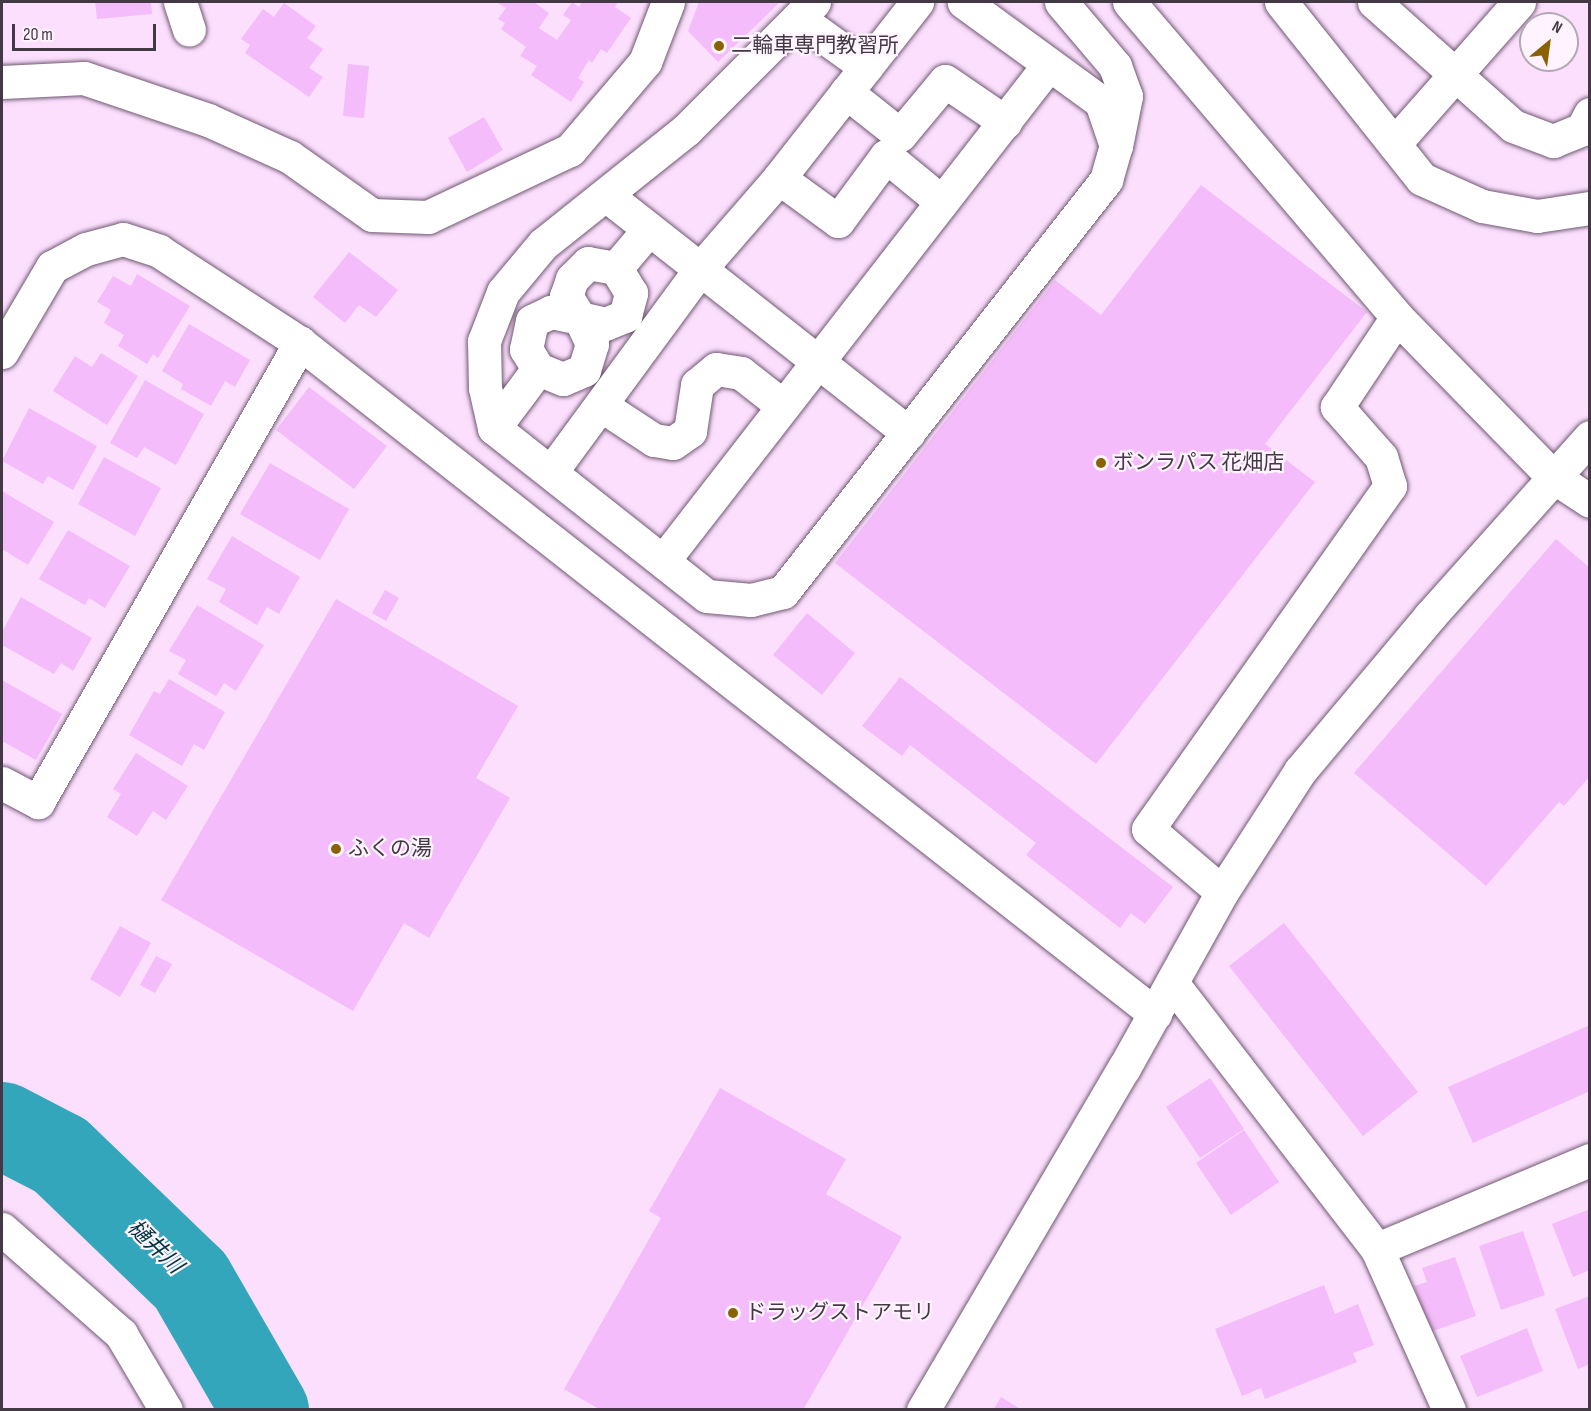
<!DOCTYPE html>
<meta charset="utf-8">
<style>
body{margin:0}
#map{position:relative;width:1591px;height:1411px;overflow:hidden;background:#fbdffd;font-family:"Sofia Sans Condensed","Noto Sans JP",sans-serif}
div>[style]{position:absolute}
.river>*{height:87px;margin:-43.5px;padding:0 43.5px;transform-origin:43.5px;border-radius:43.5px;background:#34a6bc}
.building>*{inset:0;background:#f4bcfa}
.roads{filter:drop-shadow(0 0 2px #705872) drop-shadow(0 0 2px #705872)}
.minor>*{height:33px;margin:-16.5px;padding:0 16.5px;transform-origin:16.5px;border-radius:16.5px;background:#fff}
.dots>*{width:16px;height:16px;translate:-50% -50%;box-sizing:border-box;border:3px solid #fef3ff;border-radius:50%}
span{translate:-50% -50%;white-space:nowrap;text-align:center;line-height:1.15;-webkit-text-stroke:4.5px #fef3ff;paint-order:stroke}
.poi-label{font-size:21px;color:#433944}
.left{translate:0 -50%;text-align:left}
.water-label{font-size:22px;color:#013640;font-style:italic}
.frame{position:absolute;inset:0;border:3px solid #433944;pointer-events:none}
.north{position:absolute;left:1519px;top:12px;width:60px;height:60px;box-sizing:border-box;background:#fef3ff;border:2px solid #b3a9b4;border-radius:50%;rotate:29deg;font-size:16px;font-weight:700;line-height:24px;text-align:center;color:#433944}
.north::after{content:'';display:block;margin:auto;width:21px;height:27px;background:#8a6201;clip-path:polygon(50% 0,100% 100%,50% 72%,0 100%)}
.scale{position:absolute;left:12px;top:24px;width:144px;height:27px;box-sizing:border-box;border:3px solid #433944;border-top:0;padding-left:8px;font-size:18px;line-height:21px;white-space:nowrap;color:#433944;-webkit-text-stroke:4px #fef3ff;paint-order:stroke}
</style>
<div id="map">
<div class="river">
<i style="left:2px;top:1125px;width:65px;rotate:27.3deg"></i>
<i style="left:60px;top:1155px;width:180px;rotate:43.9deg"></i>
<i style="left:190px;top:1280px;width:150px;rotate:60deg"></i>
</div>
<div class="building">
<i style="clip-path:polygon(95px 2px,151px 2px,152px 14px,97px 19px)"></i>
<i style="clip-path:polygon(496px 2px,534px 2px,549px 13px,539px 28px,557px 40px,571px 20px,563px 15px,572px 2px,579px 7px,582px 2px,618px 2px,615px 7px,631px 18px,607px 53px,601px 49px,592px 63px,589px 60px,578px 78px,584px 82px,571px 102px,531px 75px,537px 66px,520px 56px,526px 47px,501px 29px,505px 23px,498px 19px,506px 8px)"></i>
<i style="clip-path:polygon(699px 2px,780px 2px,718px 62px,688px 31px)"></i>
<i style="clip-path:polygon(284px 3px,316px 26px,307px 38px,323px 49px,309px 68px,323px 77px,309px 97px,245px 53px,250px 45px,241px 39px,263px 9px,274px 17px)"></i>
<i style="clip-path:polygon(348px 64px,369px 66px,364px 118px,343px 116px)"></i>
<i style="clip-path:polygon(484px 117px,503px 150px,467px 172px,448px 138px)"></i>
<i style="clip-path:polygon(1201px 185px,1367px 312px,1265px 444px,1315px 482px,1096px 764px,835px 563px,1055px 280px,1101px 315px)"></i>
<i style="clip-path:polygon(349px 252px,398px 290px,376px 317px,359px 305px,345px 323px,313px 297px)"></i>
<i style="clip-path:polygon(137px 274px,190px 306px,158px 358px,153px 354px,147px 364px,118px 346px,124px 335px,104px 323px,111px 310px,97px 302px,113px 276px,131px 286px)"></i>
<i style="clip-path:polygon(189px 324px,250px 360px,235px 387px,225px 381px,211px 406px,181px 389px,183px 384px,162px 371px)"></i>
<i style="clip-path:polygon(101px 353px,138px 376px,107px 425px,53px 391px,75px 356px,92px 367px)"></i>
<i style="clip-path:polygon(145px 380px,204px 414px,176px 465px,144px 447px,137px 458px,110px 443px)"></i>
<i style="clip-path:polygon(309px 387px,387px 446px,354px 489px,276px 430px)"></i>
<i style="clip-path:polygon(29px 408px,97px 446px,73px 490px,48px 476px,43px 484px,2px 461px)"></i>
<i style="clip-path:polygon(104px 457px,161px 488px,135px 536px,78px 504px)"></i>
<i style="clip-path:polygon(270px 463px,349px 509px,320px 560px,240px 514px)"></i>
<i style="clip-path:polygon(2px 491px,54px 522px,28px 565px,2px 549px)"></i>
<i style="clip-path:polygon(68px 530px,130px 566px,105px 608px,89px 598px,85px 605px,39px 579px)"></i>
<i style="clip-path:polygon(232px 536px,300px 577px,279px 614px,267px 607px,257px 625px,219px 602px,226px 589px,207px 579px)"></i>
<i style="clip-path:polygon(1556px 539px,1590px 568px,1590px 776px,1564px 806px,1559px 802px,1486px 886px,1354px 773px)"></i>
<i style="clip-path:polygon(385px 590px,399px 598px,386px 621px,372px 613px)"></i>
<i style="clip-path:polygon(21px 597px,92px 638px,73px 671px,61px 663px,54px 674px,2px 645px,2px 632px)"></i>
<i style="clip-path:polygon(336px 599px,518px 706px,476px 778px,510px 798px,429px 938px,404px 923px,353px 1011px,161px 900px)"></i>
<i style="clip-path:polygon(197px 605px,264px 645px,236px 691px,224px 683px,216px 696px,178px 674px,186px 660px,169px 651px)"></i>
<i style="clip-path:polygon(807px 613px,855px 653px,822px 695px,773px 655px)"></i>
<i style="clip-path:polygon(900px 677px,1173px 887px,1145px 924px,1131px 913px,1120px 928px,1026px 855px,1036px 843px,910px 745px,902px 756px,862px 726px)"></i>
<i style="clip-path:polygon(169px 679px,225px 712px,204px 750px,194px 744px,182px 766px,129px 735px,154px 691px,160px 694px)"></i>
<i style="clip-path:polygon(2px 680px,62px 714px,36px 760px,2px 741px)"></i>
<i style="clip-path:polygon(136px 753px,188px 786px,166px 820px,153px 811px,137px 836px,107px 817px,121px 794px,113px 789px)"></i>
<i style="clip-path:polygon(1284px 923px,1418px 1092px,1363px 1136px,1229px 966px)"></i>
<i style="clip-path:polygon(120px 926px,151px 943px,120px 997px,90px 979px)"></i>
<i style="clip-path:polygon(156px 956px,172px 964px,155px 993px,140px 985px)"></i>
<i style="clip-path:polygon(1590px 1025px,1590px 1091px,1473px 1143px,1448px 1087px)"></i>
<i style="clip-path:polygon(1210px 1078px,1244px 1129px,1200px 1158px,1166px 1107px)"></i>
<i style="clip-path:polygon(720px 1088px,846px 1159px,826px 1194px,902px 1237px,803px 1410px,601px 1410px,564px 1389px,661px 1218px,649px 1211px)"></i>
<i style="clip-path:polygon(1244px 1130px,1279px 1182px,1231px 1215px,1196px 1163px)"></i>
<i style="clip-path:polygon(1590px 1209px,1590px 1270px,1573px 1277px,1552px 1224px)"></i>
<i style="clip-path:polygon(1523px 1231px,1545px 1295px,1501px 1310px,1479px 1246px)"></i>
<i style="clip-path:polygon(1455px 1257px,1476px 1316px,1430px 1332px,1414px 1286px,1427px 1282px,1422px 1268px)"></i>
<i style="clip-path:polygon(1324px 1285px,1335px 1314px,1358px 1304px,1374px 1345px,1353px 1353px,1357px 1362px,1265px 1399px,1261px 1388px,1242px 1396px,1215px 1329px)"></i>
<i style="clip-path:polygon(1590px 1296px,1590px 1364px,1578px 1369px,1555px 1309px)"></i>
<i style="clip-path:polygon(1527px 1328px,1543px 1371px,1477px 1397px,1460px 1356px)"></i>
<i style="clip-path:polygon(1001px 1397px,1022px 1410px,993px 1410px)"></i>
</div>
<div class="roads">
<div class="minor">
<i style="left:180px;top:2px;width:29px;rotate:72deg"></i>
<i style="left:814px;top:2px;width:181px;rotate:135deg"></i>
<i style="left:686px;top:130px;width:183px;rotate:141.4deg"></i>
<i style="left:543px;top:244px;width:62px;rotate:129.8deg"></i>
<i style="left:503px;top:292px;width:53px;rotate:111.2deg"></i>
<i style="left:484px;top:341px;width:47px;rotate:88.8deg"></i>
<i style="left:485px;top:388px;width:41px;rotate:77.3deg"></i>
<i style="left:494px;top:428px;width:271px;rotate:38.3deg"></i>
<i style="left:707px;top:596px;width:44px;rotate:5.2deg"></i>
<i style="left:751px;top:600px;width:33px;rotate:-14deg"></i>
<i style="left:783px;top:592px;width:524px;rotate:-51.9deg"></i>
<i style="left:1106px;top:180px;width:35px;rotate:-74deg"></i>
<i style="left:1116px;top:146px;width:46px;rotate:-108.8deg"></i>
<i style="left:1101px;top:102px;width:170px;rotate:-143.9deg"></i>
<i style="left:1061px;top:2px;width:84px;rotate:49.8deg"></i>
<i style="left:1115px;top:66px;width:32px;rotate:70deg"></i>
<i style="left:1126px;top:96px;width:51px;rotate:101.3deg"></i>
<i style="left:1129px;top:2px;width:414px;rotate:49.6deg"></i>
<i style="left:1397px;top:317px;width:222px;rotate:45.7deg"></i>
<i style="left:1552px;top:476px;width:45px;rotate:33.3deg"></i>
<i style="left:1281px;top:2px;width:226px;rotate:51.5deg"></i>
<i style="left:1422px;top:179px;width:66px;rotate:24.2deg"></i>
<i style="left:1482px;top:206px;width:56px;rotate:10.3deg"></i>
<i style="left:1537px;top:216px;width:54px;rotate:-8.6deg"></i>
<i style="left:1374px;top:2px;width:186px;rotate:41.7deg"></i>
<i style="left:1513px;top:126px;width:43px;rotate:20.6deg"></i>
<i style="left:1553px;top:141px;width:31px;rotate:-22deg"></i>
<i style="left:1582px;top:129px;width:17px;rotate:-62deg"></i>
<i style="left:798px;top:18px;width:84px;rotate:35.8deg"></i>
<i style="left:2px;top:82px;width:82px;rotate:-2.8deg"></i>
<i style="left:84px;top:78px;width:131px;rotate:18.7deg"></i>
<i style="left:208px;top:120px;width:90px;rotate:24.3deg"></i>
<i style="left:290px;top:157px;width:100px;rotate:35.3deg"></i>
<i style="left:372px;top:215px;width:56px;rotate:2deg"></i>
<i style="left:428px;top:217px;width:157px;rotate:-25.3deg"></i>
<i style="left:570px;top:150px;width:116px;rotate:-49.6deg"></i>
<i style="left:645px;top:62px;width:64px;rotate:-69deg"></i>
<i style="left:846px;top:92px;width:69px;rotate:38.5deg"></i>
<i style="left:900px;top:135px;width:70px;rotate:-50.2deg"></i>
<i style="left:945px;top:81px;width:73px;rotate:34.3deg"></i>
<i style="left:1394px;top:144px;width:189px;rotate:-48.6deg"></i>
<i style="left:779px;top:178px;width:73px;rotate:36.1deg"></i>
<i style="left:838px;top:221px;width:81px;rotate:-53.6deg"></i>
<i style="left:886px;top:156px;width:72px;rotate:39.4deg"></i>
<i style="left:606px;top:195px;width:385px;rotate:38.2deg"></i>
<i style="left:616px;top:268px;width:28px;rotate:-170deg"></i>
<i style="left:588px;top:263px;width:23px;rotate:135deg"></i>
<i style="left:572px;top:279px;width:18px;rotate:109deg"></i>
<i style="left:566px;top:296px;width:26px;rotate:58deg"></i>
<i style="left:580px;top:318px;width:26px;rotate:13deg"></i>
<i style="left:605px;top:324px;width:22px;rotate:-22deg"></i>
<i style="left:625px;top:316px;width:24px;rotate:-75deg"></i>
<i style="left:631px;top:293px;width:29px;rotate:-121deg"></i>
<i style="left:616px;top:268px;width:51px;rotate:-49.8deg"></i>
<i style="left:2px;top:352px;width:99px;rotate:-59.5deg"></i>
<i style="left:52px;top:267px;width:38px;rotate:-28deg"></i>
<i style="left:86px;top:249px;width:38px;rotate:-15deg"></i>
<i style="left:123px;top:239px;width:38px;rotate:18deg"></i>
<i style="left:159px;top:251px;width:168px;rotate:33.1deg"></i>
<i style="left:300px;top:343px;width:1087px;rotate:38.12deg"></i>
<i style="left:602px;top:406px;width:62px;rotate:33.2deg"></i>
<i style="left:654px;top:440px;width:19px;rotate:9deg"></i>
<i style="left:673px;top:443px;width:21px;rotate:-35deg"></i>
<i style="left:690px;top:431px;width:47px;rotate:-81.3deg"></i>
<i style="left:697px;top:385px;width:25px;rotate:-40deg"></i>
<i style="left:716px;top:369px;width:25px;rotate:9deg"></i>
<i style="left:741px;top:373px;width:53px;rotate:38.2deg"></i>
<i style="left:494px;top:428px;width:74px;rotate:-53.3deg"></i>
<i style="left:538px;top:369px;width:27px;rotate:22deg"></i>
<i style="left:563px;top:379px;width:23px;rotate:-23deg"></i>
<i style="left:584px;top:370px;width:27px;rotate:-73deg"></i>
<i style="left:592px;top:344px;width:29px;rotate:-115deg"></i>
<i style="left:580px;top:318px;width:30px;rotate:-168deg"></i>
<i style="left:551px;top:312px;width:21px;rotate:155deg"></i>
<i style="left:532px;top:321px;width:29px;rotate:102deg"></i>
<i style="left:526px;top:349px;width:23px;rotate:59deg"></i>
<i style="left:551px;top:472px;width:252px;rotate:-53.7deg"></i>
<i style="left:700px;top:269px;width:121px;rotate:-49deg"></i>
<i style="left:779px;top:178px;width:224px;rotate:-51.9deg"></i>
<i style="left:663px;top:561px;width:629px;rotate:-52.16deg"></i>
<i style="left:2px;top:783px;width:41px;rotate:27.8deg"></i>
<i style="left:38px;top:802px;width:529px;rotate:-60.28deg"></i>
<i style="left:1222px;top:892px;width:97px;rotate:-139.6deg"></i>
<i style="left:1148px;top:829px;width:420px;rotate:-54.8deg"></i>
<i style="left:1390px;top:486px;width:30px;rotate:-107deg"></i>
<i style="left:1381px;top:457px;width:67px;rotate:-131.3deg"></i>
<i style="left:1337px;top:407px;width:108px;rotate:-56.3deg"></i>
<i style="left:1172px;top:983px;width:336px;rotate:52.4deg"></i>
<i style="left:1377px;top:1249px;width:176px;rotate:65.9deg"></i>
<i style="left:2px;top:1229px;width:159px;rotate:41.4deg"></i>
<i style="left:121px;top:1334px;width:88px;rotate:59.4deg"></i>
<i style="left:1377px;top:1249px;width:231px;rotate:-22.7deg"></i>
<i style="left:923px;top:1410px;width:397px;rotate:-59.6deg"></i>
<i style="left:1124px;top:1068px;width:201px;rotate:-60.9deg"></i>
<i style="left:1222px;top:892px;width:144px;rotate:-57.2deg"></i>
<i style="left:1300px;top:771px;width:202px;rotate:-50deg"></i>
<i style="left:1430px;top:616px;width:240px;rotate:-48.2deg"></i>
</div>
</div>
<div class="dots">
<i style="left:719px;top:46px;background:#8a6201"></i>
<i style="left:1101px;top:463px;background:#8a6201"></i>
<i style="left:336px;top:849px;background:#8a6201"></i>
<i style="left:733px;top:1313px;background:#8a6201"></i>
</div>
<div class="poi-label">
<span class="left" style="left:731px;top:46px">二輪車専門教習所</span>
<span class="left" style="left:1113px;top:463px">ボンラパス 花畑店</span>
<span class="left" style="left:348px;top:849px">ふくの湯</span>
<span class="left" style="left:745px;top:1313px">ドラッグストアモリ</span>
</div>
<div class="water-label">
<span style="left:155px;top:1247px;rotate:44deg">樋井川</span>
</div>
<div class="frame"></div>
<div class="north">N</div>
<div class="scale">20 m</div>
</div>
